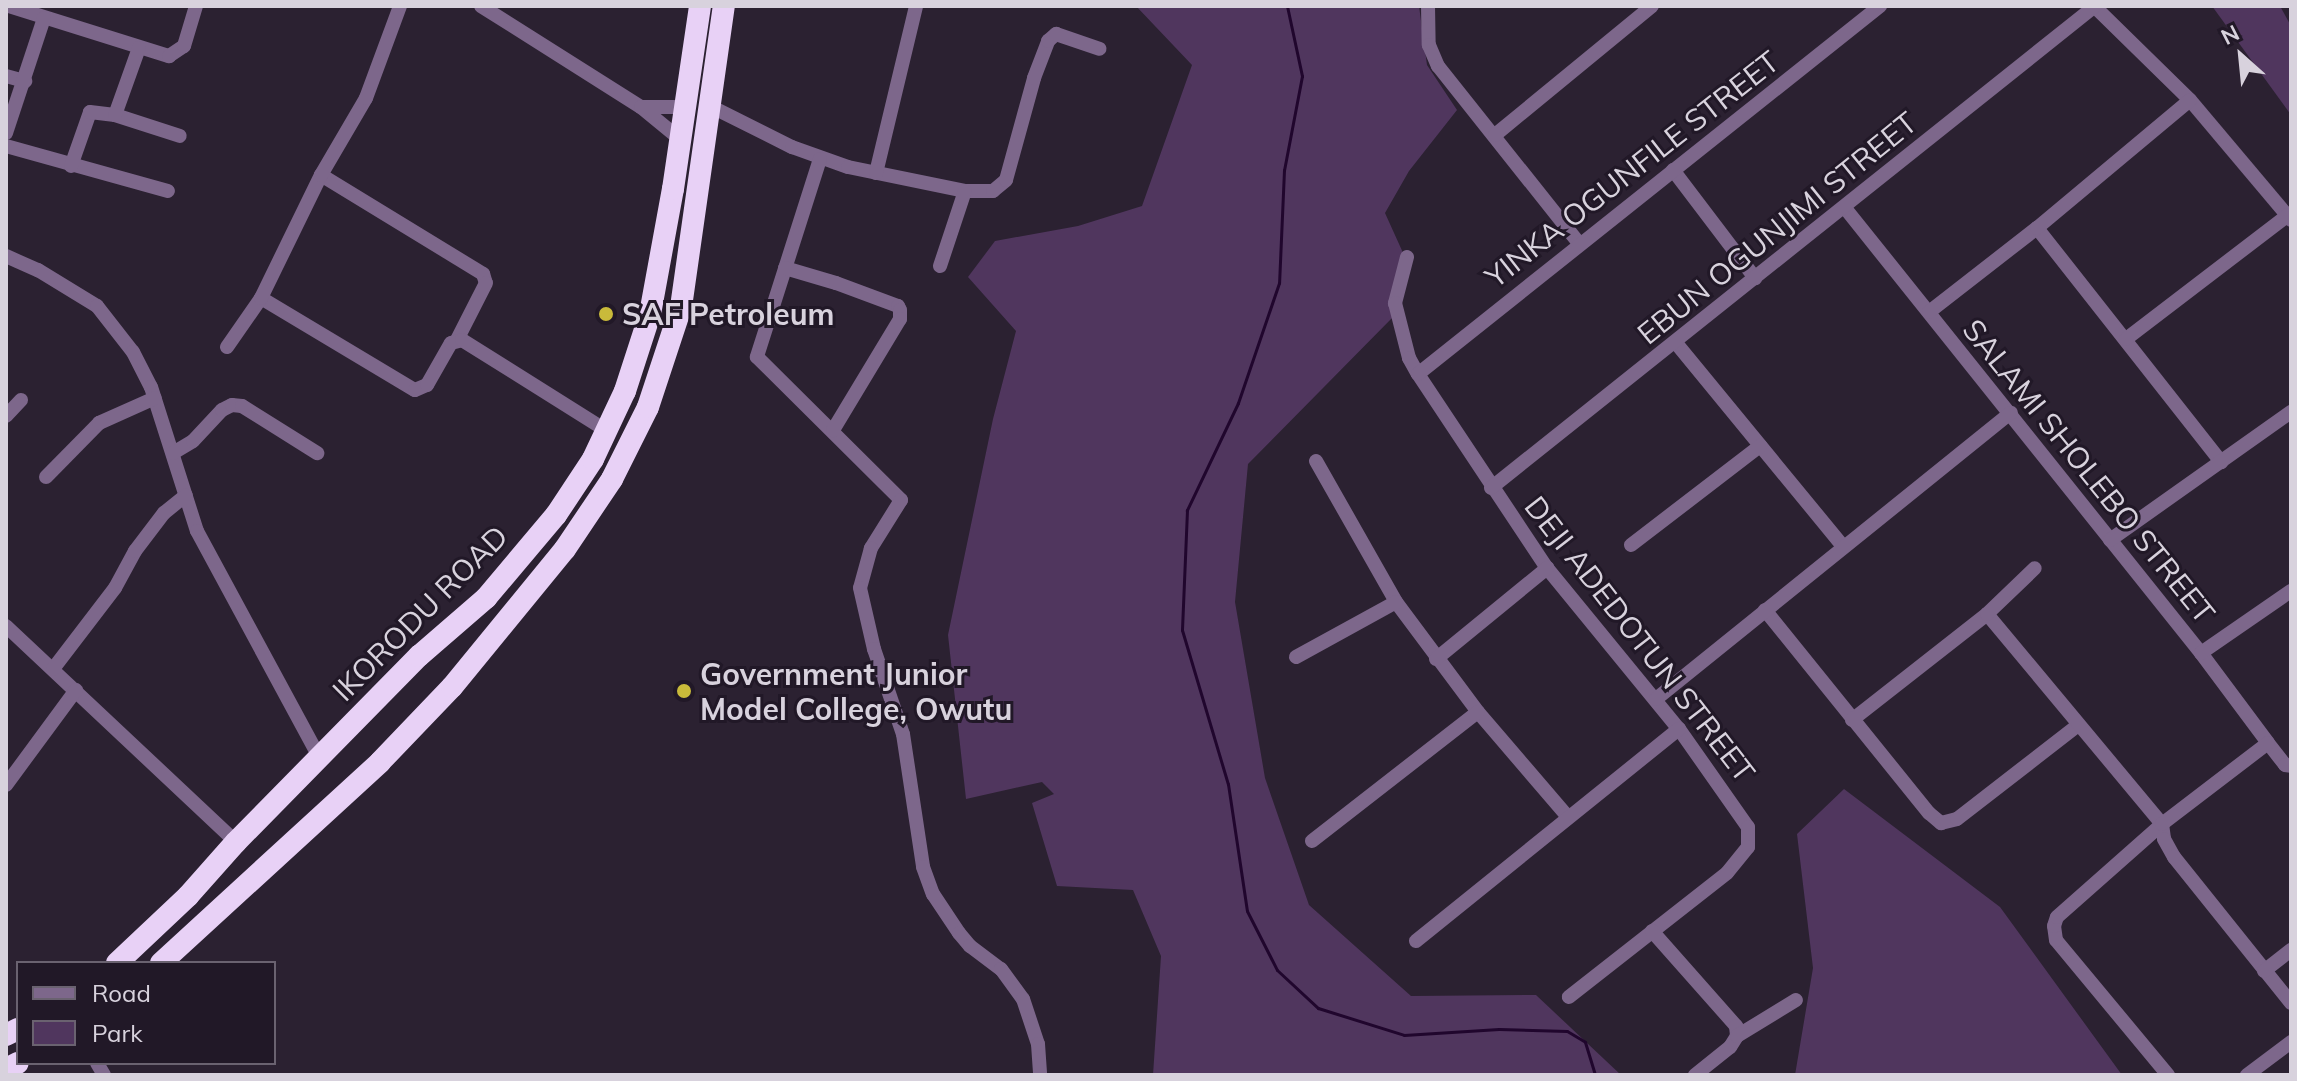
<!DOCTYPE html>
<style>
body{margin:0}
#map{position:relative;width:2297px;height:1081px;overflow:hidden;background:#2b2131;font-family:Mulish,sans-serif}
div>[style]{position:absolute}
.green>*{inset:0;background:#50365e}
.stream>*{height:3px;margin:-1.5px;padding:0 1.5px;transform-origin:1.5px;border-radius:1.5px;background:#20062d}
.minor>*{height:14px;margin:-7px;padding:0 7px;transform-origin:7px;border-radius:7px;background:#7d678b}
.highway>*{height:22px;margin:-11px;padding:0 11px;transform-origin:11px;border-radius:11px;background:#e8d1f6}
.dots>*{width:22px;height:22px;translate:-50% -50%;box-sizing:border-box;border:4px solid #211827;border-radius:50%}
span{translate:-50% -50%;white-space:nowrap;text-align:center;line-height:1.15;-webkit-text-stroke:6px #211827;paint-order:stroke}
.street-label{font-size:30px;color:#d8d2dd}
.poi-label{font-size:30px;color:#d8d2dd;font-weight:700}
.left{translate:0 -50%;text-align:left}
.frame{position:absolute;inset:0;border:8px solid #d8d2dd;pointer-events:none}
.legend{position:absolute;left:16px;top:961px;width:260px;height:104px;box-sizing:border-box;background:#211827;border:2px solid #6a6270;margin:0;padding:10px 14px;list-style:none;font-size:24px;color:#d8d2dd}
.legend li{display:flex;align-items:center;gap:16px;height:40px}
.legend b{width:40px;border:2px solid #6a6270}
.north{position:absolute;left:2201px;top:16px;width:80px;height:80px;-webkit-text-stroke:6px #211827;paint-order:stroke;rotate:333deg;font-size:22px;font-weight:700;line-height:32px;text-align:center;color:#d8d2dd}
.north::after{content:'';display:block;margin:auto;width:28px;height:36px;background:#d8d2dd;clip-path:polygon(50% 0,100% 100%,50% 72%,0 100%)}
</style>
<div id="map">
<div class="green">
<i style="clip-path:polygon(1136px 6px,1419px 6px,1427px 65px,1457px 110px,1409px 171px,1385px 213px,1404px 255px,1394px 316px,1248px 464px,1235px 602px,1265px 778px,1309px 905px,1411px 996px,1536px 995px,1621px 1075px,1153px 1075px,1161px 956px,1133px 890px,1057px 886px,1032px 803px,1054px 794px,1042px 782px,966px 799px,948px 635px,993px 419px,1016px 331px,968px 277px,995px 241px,1078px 226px,1142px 206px,1192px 65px)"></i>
<i style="clip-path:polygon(2212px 6px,2280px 6px,2291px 26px,2291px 115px)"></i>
<i style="clip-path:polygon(1844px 789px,2000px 907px,2122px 1075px,1795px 1075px,1813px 968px,1797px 834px)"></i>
</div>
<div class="stream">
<i style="left:1287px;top:6px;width:72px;rotate:77.9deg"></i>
<i style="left:1302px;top:76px;width:96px;rotate:100.8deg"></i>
<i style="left:1284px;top:170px;width:113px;rotate:92.5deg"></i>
<i style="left:1279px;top:283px;width:127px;rotate:108.9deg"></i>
<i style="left:1238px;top:403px;width:119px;rotate:115.5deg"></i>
<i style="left:1187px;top:510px;width:120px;rotate:92.4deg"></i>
<i style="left:1182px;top:630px;width:161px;rotate:73.4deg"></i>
<i style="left:1228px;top:784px;width:128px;rotate:81.5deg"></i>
<i style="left:1247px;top:911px;width:66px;rotate:63deg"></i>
<i style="left:1277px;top:970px;width:56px;rotate:42.8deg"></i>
<i style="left:1318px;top:1008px;width:90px;rotate:17.4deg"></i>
<i style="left:1404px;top:1035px;width:95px;rotate:-3.6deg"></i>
<i style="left:1499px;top:1029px;width:68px;rotate:1.7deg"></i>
<i style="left:1567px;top:1031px;width:21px;rotate:31deg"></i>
<i style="left:1585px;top:1042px;width:34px;rotate:73deg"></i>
</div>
<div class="minor">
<i style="left:9px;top:6px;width:168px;rotate:17.4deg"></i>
<i style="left:169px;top:56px;width:18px;rotate:-34deg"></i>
<i style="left:184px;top:46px;width:42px;rotate:-73.3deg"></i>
<i style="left:481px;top:6px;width:189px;rotate:32.3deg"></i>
<i style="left:641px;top:107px;width:50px;rotate:39.4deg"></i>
<i style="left:1428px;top:6px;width:39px;rotate:89deg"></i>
<i style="left:1429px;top:45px;width:23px;rotate:67deg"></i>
<i style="left:1438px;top:66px;width:226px;rotate:51.5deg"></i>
<i style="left:2094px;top:6px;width:134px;rotate:44.4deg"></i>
<i style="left:2190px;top:100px;width:157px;rotate:49.9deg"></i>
<i style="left:6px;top:76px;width:20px;rotate:15deg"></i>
<i style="left:710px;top:106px;width:92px;rotate:26.6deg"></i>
<i style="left:792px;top:147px;width:59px;rotate:19.7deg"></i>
<i style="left:848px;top:167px;width:119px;rotate:11.6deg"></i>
<i style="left:965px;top:191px;width:28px"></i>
<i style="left:993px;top:191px;width:17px;rotate:-40deg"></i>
<i style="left:1006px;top:180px;width:106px;rotate:-74.6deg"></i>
<i style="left:1034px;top:78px;width:40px;rotate:-69deg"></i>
<i style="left:1048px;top:41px;width:11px;rotate:-41deg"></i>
<i style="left:1056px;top:34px;width:46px;rotate:18.8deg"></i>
<i style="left:641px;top:107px;width:44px"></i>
<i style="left:115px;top:115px;width:68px;rotate:17.9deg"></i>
<i style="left:6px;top:133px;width:121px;rotate:-71.7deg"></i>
<i style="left:1495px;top:135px;width:203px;rotate:-39.4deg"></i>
<i style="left:6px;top:146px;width:168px;rotate:15.5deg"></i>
<i style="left:820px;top:159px;width:208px;rotate:107.7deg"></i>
<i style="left:757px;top:357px;width:203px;rotate:44.8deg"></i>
<i style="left:901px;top:500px;width:57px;rotate:122deg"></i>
<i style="left:871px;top:548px;width:41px;rotate:105.4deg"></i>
<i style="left:860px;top:588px;width:63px;rotate:77.1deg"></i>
<i style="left:874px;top:649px;width:90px;rotate:71.2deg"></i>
<i style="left:903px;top:734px;width:134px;rotate:81.4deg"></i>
<i style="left:923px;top:867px;width:29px;rotate:70deg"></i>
<i style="left:933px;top:894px;width:47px;rotate:56.3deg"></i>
<i style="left:959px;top:933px;width:17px;rotate:50deg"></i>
<i style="left:970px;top:946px;width:39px;rotate:37deg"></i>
<i style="left:1001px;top:969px;width:37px;rotate:54deg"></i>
<i style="left:1023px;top:999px;width:47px;rotate:71.6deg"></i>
<i style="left:1038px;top:1044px;width:31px;rotate:86deg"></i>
<i style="left:71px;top:166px;width:57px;rotate:-70.6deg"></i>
<i style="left:90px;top:112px;width:25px;rotate:7deg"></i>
<i style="left:115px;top:115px;width:71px;rotate:-70.3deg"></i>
<i style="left:1673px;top:170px;width:136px;rotate:52.8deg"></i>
<i style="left:876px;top:173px;width:172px;rotate:-76.5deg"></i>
<i style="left:321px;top:175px;width:190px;rotate:31.4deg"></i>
<i style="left:483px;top:274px;width:9px;rotate:72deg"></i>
<i style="left:486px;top:283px;width:64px;rotate:117deg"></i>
<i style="left:1845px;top:208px;width:570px;rotate:51.34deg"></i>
<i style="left:2201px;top:653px;width:112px;rotate:53.3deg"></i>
<i style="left:2268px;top:743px;width:28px;rotate:52deg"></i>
<i style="left:2285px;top:765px;width:6px;rotate:9deg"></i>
<i style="left:2037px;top:228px;width:298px;rotate:51.8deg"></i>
<i style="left:6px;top:256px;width:35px;rotate:24deg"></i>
<i style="left:38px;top:270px;width:69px;rotate:31.4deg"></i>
<i style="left:97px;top:306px;width:58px;rotate:52deg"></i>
<i style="left:133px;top:352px;width:39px;rotate:63deg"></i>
<i style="left:151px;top:387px;width:151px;rotate:72.3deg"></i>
<i style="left:197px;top:531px;width:257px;rotate:61.6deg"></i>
<i style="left:1407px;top:257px;width:48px;rotate:104.6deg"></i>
<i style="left:1395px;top:303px;width:57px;rotate:75.7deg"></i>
<i style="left:1409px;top:358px;width:18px;rotate:61deg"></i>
<i style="left:1418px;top:374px;width:233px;rotate:56.4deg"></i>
<i style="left:1547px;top:568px;width:208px;rotate:50.7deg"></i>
<i style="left:1679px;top:729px;width:120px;rotate:54.9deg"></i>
<i style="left:1748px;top:827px;width:20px;rotate:90deg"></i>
<i style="left:1748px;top:847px;width:33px;rotate:129deg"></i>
<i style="left:1727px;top:873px;width:201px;rotate:141.9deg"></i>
<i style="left:940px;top:266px;width:79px;rotate:-71.6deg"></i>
<i style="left:785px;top:268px;width:53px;rotate:16.4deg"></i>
<i style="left:836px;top:283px;width:66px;rotate:20.4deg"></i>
<i style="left:898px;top:306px;width:4px;rotate:63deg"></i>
<i style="left:900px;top:310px;width:9px;rotate:90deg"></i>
<i style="left:900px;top:319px;width:130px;rotate:121.1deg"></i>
<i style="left:261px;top:298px;width:179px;rotate:30.9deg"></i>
<i style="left:415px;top:390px;width:13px;rotate:-23deg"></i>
<i style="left:427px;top:385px;width:48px;rotate:-60.3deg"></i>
<i style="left:451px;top:343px;width:11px;rotate:-15deg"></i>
<i style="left:462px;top:340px;width:171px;rotate:32.1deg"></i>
<i style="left:1929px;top:312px;width:137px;rotate:-37.9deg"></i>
<i style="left:2037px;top:228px;width:199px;rotate:-39.9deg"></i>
<i style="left:2126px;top:339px;width:204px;rotate:-37.4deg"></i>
<i style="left:1676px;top:343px;width:263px;rotate:50.6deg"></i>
<i style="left:227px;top:347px;width:60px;rotate:-55.2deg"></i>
<i style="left:261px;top:298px;width:137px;rotate:-64deg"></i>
<i style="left:321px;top:175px;width:89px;rotate:-59.7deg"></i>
<i style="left:366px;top:98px;width:98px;rotate:-69.7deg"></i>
<i style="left:1418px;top:374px;width:591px;rotate:-38.54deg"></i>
<i style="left:6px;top:416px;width:22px;rotate:-47deg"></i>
<i style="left:173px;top:453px;width:23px;rotate:-31deg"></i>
<i style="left:193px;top:441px;width:42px;rotate:-46.9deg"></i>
<i style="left:222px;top:410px;width:11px;rotate:-27deg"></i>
<i style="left:232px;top:405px;width:10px;rotate:6deg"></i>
<i style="left:242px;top:406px;width:89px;rotate:32.1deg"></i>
<i style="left:1316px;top:461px;width:162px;rotate:60.4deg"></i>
<i style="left:1396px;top:602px;width:137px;rotate:53.3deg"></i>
<i style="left:1478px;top:712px;width:138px;rotate:49.4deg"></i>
<i style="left:46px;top:477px;width:76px;rotate:-45.5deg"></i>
<i style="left:99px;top:423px;width:61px;rotate:-24.1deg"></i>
<i style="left:1491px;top:488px;width:773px;rotate:-38.59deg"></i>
<i style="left:2110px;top:540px;width:222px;rotate:-35.3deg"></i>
<i style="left:1631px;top:545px;width:163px;rotate:-37.5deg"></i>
<i style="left:1765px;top:610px;width:261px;rotate:51.1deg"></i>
<i style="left:1929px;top:813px;width:16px;rotate:40deg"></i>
<i style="left:1941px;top:823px;width:16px;rotate:-14deg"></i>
<i style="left:1957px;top:819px;width:153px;rotate:-37.8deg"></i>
<i style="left:1987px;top:614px;width:273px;rotate:50.2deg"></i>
<i style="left:2162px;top:824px;width:15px;rotate:82deg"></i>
<i style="left:2164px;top:839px;width:21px;rotate:61deg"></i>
<i style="left:2174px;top:857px;width:187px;rotate:51.3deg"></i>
<i style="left:6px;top:626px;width:316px;rotate:43.2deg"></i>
<i style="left:2201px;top:653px;width:109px;rotate:-34.6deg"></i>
<i style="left:1296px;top:657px;width:114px;rotate:-28.8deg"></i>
<i style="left:1436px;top:659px;width:144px;rotate:-39.3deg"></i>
<i style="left:53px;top:669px;width:102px;rotate:-52.6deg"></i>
<i style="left:115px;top:588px;width:42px;rotate:-61.6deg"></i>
<i style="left:135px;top:551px;width:48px;rotate:-52.7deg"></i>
<i style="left:164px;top:513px;width:28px;rotate:-39deg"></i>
<i style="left:1656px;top:699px;width:456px;rotate:-38.9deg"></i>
<i style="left:1852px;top:720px;width:172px;rotate:-38.1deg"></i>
<i style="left:1987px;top:614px;width:66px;rotate:-43.8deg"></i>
<i style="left:6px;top:785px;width:118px;rotate:-53.6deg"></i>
<i style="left:1312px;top:841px;width:210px;rotate:-37.9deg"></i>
<i style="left:1652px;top:931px;width:127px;rotate:48.5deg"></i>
<i style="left:1736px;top:1026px;width:10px;rotate:84deg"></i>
<i style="left:1737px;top:1036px;width:13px;rotate:122deg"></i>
<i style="left:1730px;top:1047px;width:45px;rotate:141.3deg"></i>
<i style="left:1416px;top:941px;width:338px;rotate:-38.9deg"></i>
<i style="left:2264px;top:971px;width:34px;rotate:-38deg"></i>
<i style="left:1737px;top:1036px;width:69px;rotate:-31.4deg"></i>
<i style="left:97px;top:1063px;width:14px;rotate:60deg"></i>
<i style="left:2168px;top:1075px;width:175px;rotate:-129.7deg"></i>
<i style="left:2056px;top:940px;width:14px;rotate:-98deg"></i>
<i style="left:2054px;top:926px;width:9px;rotate:-72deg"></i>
<i style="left:2057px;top:917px;width:140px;rotate:-41.5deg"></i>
<i style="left:2162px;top:824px;width:133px;rotate:-37.4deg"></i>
<i style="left:2247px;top:1075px;width:55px;rotate:-36.9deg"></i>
</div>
<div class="highway">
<i style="left:117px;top:963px;width:98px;rotate:-43.3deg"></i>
<i style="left:188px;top:896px;width:72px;rotate:-48.4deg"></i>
<i style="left:236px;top:842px;width:261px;rotate:-45.5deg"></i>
<i style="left:419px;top:656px;width:89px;rotate:-40.9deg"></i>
<i style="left:486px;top:598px;width:109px;rotate:-49.9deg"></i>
<i style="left:556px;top:515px;width:67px;rotate:-56.5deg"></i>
<i style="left:593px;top:459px;width:75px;rotate:-64.8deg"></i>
<i style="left:625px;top:391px;width:81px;rotate:-72deg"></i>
<i style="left:650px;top:314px;width:127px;rotate:-79.6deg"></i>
<i style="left:673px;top:189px;width:185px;rotate:-81.6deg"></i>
<i style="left:161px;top:963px;width:297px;rotate:-42.5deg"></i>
<i style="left:380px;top:762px;width:104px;rotate:-46.2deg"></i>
<i style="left:452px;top:687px;width:178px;rotate:-50.7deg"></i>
<i style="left:565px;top:549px;width:84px;rotate:-56.1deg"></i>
<i style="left:612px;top:479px;width:80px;rotate:-63.4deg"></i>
<i style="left:648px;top:407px;width:105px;rotate:-71.7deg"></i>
<i style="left:681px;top:307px;width:304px;rotate:-81.9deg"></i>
<i style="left:6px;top:1035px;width:13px;rotate:-27deg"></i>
<i style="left:6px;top:1069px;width:13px;rotate:-27deg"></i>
</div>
<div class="dots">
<i style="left:606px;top:314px;background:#c9ba3a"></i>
<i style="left:684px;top:691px;background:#c9ba3a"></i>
</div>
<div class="street-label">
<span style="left:1632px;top:169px;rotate:-38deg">YINKA OGUNFILE STREET</span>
<span style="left:1777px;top:228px;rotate:-39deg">EBUN OGUNJIMI STREET</span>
<span style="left:2089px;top:471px;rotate:51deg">SALAMI SHOLEBO STREET</span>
<span style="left:420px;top:613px;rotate:-45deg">IKORODU ROAD</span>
<span style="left:1640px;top:639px;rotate:52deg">DEJI ADEDOTUN STREET</span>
</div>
<div class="poi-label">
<span class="left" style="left:622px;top:314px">SAF Petroleum</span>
<span class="left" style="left:700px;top:691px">Government Junior<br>Model College, Owutu</span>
</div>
<div class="frame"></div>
<ul class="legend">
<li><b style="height:10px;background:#7d678b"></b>Road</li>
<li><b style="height:22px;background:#50365e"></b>Park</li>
</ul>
<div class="north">N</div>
</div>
